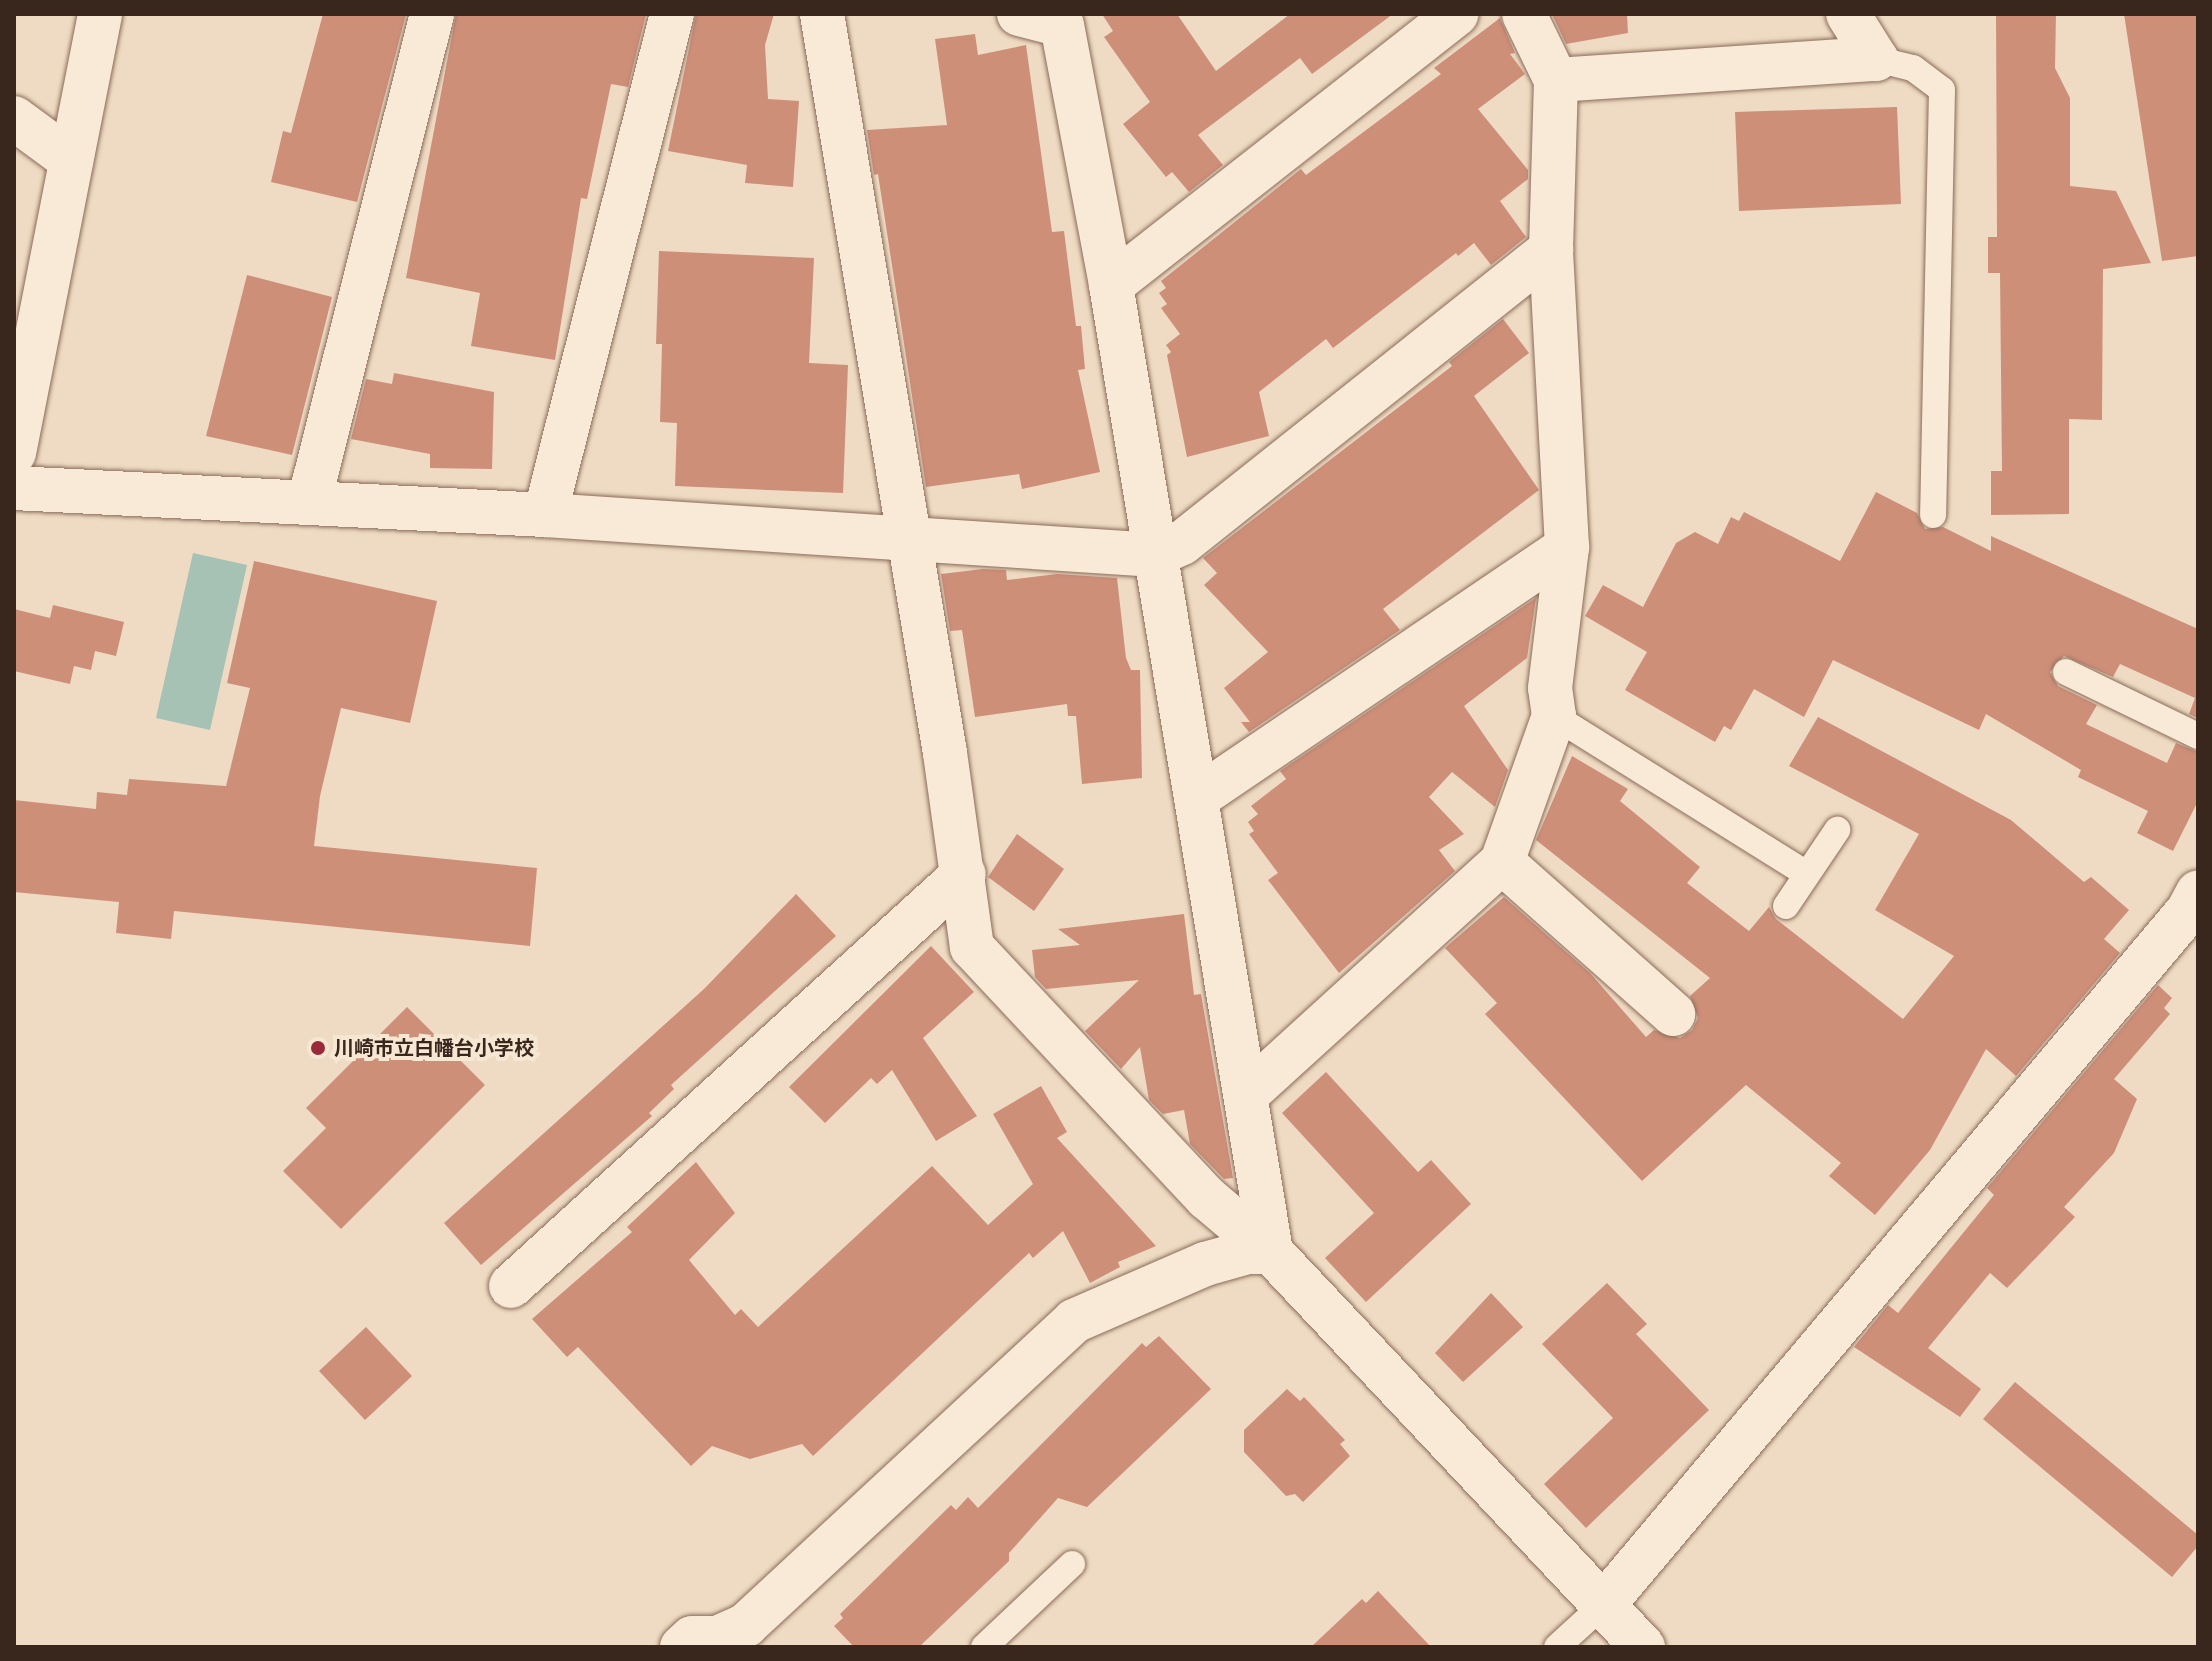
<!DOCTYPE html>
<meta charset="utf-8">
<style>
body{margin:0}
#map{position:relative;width:2212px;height:1661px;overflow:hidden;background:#efdbc3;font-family:"Times New Roman","Noto Sans JP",serif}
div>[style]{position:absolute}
.water>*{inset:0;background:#a5c2b5}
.building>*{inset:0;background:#ce8f79}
.roads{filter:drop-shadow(0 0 2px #8a6c5a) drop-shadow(0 0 2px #8a6c5a)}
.lane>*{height:26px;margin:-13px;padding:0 13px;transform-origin:13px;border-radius:13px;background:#f9ead7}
.street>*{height:44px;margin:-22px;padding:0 22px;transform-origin:22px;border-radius:22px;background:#f9ead7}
.secondary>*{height:44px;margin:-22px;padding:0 22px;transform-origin:22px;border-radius:22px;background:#f9ead7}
.dots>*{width:22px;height:22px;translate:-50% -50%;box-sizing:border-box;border:4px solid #f6e7d3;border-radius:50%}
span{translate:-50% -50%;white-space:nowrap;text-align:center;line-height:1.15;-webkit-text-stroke:8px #f6e7d3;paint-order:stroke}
.poi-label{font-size:20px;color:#39271e;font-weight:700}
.left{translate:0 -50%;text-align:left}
.frame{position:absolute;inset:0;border:16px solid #39271e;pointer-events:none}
</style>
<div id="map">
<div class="water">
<i style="clip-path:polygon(193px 553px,247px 565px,210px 730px,156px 718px)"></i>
</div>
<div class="building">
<i style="clip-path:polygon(323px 14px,406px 14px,357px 202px,271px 182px,283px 131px,291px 133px)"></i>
<i style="clip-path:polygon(456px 14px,646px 14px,628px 87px,611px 84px,587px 199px,581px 198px,555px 360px,471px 346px,480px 293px,406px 278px)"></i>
<i style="clip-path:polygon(696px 14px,774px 14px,765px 45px,768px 99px,799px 101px,793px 187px,745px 183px,747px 165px,668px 151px)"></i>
<i style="clip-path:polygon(1102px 14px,1177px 14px,1216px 71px,1290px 14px,1393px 14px,1312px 74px,1300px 58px,1198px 135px,1223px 165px,1189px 192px,1172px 172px,1166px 177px,1123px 124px,1150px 102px,1104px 37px,1113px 31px)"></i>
<i style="clip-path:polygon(1552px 14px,1627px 14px,1628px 33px,1566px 44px)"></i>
<i style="clip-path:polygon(1996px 14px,2056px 14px,2055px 68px,2070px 98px,2070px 186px,2116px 191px,2151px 263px,2103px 269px,2102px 420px,2069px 419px,2069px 514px,1991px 515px,1991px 471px,2002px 471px,2000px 273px,1988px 273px,1988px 237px,1997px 237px)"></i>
<i style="clip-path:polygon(2124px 14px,2198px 14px,2198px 256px,2162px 261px)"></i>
<i style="clip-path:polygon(1500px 18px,1515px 53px,1510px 54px,1525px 74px,1478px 109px,1528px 170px,1528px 179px,1500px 201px,1526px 237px,1491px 265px,1474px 243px,1458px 256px,1456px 253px,1333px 348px,1326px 339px,1259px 392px,1269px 436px,1187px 457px,1167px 355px,1171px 352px,1166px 345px,1180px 334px,1161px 308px,1167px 304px,1159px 293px,1166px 288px,1161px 281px,1301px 169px,1306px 175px,1441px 74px,1434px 68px)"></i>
<i style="clip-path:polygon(975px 34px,978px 55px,1026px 45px,1052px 232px,1064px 231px,1076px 326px,1081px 326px,1085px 369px,1078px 370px,1100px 472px,1022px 489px,1019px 474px,926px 487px,878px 174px,874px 175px,867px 130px,947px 125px,935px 39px)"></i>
<i style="clip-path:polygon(1897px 107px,1901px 204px,1739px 211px,1735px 112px)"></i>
<i style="clip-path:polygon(659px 251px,814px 258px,809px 363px,848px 365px,843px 493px,675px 486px,677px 423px,660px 422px,662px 344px,656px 344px)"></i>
<i style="clip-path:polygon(247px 275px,332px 297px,292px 455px,206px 436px)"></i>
<i style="clip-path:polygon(1503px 319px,1529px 353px,1474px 396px,1539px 490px,1383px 609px,1400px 630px,1249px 732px,1241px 722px,1250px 722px,1224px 688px,1268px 652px,1204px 585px,1217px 573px,1203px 558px,1452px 366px,1449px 362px)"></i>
<i style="clip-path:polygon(394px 373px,494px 392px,492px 469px,430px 468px,430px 454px,351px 439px,366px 379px,392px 384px)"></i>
<i style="clip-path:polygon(1876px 492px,1917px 513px,1925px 529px,1943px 527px,1991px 551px,1991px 536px,2198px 629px,2198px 718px,2189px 714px,2195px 698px,2120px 664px,2113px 677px,2064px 656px,2050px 672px,2058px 686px,2097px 705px,2086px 724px,2167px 763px,2176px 743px,2198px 752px,2198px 801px,2173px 851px,2137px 833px,2148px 811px,2078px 777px,2081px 770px,1986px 714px,1979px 730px,1833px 660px,1804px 717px,1754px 689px,1731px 730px,1724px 726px,1715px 742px,1625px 690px,1647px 652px,1585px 616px,1603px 585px,1643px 607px,1676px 543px,1695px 532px,1718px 544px,1731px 517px,1739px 521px,1744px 512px,1840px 561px)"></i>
<i style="clip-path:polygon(254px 561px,437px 601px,410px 723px,341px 708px,320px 796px,314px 846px,537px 868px,530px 946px,174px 911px,171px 939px,116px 933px,119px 902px,14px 892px,14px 800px,96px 809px,97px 792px,127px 795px,129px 779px,226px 786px,250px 688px,227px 683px)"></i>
<i style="clip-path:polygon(983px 569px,1006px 570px,1007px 580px,1057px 574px,1117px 578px,1126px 658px,1131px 670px,1140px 670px,1142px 778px,1082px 784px,1076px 716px,1068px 716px,1067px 704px,975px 717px,962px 630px,950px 631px,941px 574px)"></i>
<i style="clip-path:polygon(1536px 598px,1527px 658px,1464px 706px,1508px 770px,1495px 807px,1452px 772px,1429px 797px,1464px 834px,1439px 850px,1455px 871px,1339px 973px,1268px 880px,1278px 873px,1249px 834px,1254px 831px,1248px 822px,1258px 814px,1251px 806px,1286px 779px,1280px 771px)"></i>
<i style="clip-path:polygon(53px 605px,124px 622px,116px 656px,95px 651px,91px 670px,74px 666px,70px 684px,14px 671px,14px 609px,50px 618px)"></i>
<i style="clip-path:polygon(1818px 717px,2011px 820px,2084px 882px,2091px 877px,2129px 910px,2104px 939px,2120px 953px,2016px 1076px,1986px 1049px,1930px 1150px,1875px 1215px,1829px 1176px,1841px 1163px,1746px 1085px,1642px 1181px,1485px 1014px,1497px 1003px,1445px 948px,1504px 897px,1590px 973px,1646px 1037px,1654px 1030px,1680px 1038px,1692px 1030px,1698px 1018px,1690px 996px,1710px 978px,1536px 840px,1572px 756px,1628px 789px,1620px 801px,1700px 867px,1687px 883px,1749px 931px,1769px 907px,1776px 919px,1903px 1019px,1954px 956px,1875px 910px,1919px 834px,1789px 766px)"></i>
<i style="clip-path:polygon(1017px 834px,1064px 869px,1034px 911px,988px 877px)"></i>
<i style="clip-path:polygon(796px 894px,836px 936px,671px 1085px,674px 1089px,649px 1113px,652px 1116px,481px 1265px,444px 1223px,704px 989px)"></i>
<i style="clip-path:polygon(1184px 914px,1194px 995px,1201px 994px,1233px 1178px,1224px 1179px,1190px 1144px,1184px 1110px,1163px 1114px,1149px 1100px,1140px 1047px,1121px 1069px,1085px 1031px,1139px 980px,1046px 989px,1035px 977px,1032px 950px,1080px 945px,1058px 929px)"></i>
<i style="clip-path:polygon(931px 946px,974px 992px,923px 1038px,977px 1116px,936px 1141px,892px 1070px,877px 1084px,871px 1078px,825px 1123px,789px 1087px)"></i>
<i style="clip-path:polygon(2158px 985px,2172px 998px,2164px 1008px,2170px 1014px,2114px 1079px,2137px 1099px,2114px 1153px,2064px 1207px,2075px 1217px,2007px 1288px,1990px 1273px,1928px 1348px,1981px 1389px,1960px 1417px,1854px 1347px,1888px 1305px,1898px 1313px,1994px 1195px,1987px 1188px)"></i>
<i style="clip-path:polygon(407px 1007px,485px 1085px,341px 1229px,283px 1171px,326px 1128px,306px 1108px)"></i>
<i style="clip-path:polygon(1326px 1072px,1418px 1172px,1431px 1160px,1471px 1204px,1366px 1302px,1325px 1258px,1374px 1213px,1282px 1113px)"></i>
<i style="clip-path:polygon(1041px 1086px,1067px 1132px,1057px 1138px,1156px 1246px,1118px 1262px,1120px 1267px,1090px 1283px,1063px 1231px,1033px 1258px,1029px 1253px,813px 1456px,802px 1444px,750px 1459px,712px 1446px,691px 1466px,578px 1347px,567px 1357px,532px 1319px,632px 1232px,627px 1227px,696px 1162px,735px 1213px,689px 1260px,735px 1315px,741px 1309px,758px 1327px,932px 1166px,988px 1225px,1033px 1184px,993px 1114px)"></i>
<i style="clip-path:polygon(1607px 1283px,1647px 1324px,1636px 1334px,1709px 1410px,1586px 1528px,1544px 1484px,1613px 1418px,1542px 1344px)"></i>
<i style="clip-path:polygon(1491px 1293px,1523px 1327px,1463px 1382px,1435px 1353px)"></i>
<i style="clip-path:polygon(366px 1327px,412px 1376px,365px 1420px,319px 1371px)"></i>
<i style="clip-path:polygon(1159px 1336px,1211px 1389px,1087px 1507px,1058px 1498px,1009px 1553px,1009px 1561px,919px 1647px,854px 1647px,834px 1626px,843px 1618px,840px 1614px,951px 1505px,956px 1510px,968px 1497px,978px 1508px,1142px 1343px,1146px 1347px)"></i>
<i style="clip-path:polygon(2015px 1382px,2198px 1535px,2198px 1546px,2172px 1577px,1983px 1419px)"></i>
<i style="clip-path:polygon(1287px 1389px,1300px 1401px,1304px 1397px,1345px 1440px,1340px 1444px,1350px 1456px,1303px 1502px,1295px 1494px,1286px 1496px,1244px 1452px,1244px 1430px)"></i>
<i style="clip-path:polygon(1378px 1591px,1431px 1647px,1311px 1647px,1362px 1599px,1366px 1603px)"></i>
</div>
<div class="roads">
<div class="lane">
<i style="left:1876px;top:59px;width:38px;rotate:14deg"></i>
<i style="left:1913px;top:68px;width:36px;rotate:37deg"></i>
<i style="left:1942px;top:90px;width:425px;rotate:91.2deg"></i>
<i style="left:2066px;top:672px;width:147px;rotate:25.9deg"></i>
<i style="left:1554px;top:716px;width:298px;rotate:32deg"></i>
<i style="left:1786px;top:906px;width:92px;rotate:-56.1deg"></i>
<i style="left:984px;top:1647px;width:121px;rotate:-43.3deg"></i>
<i style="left:1557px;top:1647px;width:64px;rotate:-42.5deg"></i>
</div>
<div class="street">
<i style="left:822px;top:14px;width:749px;rotate:80.55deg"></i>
<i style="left:945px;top:753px;width:196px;rotate:82.1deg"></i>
<i style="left:972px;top:947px;width:344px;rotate:46.9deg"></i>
<i style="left:1207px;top:1198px;width:84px;rotate:40.2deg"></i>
<i style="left:1556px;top:80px;width:321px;rotate:-3.8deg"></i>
<i style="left:1876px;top:59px;width:53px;rotate:-121.9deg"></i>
<i style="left:14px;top:118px;width:71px;rotate:36.4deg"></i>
<i style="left:1111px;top:285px;width:439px;rotate:-38.1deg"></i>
<i style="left:14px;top:488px;width:532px;rotate:2.91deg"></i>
<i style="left:545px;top:515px;width:612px;rotate:3.75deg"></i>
<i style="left:1156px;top:555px;width:29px;rotate:-25deg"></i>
<i style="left:1182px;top:543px;width:472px;rotate:-38.5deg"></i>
<i style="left:309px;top:502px;width:503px;rotate:-75.85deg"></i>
<i style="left:545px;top:515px;width:517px;rotate:-75.78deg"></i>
<i style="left:1198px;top:797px;width:446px;rotate:-34.1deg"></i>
<i style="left:1502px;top:862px;width:229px;rotate:41.6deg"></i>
<i style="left:1247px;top:1094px;width:345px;rotate:-42.3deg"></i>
<i style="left:1502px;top:862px;width:155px;rotate:-70.4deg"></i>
<i style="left:1554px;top:716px;width:28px;rotate:-98deg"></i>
<i style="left:1550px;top:688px;width:142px;rotate:-83.1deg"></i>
<i style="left:1567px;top:547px;width:298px;rotate:-93.1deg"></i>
<i style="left:1551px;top:249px;width:169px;rotate:-88.3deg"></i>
<i style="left:1556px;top:80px;width:73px;rotate:-115.9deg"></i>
<i style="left:511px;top:1286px;width:612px;rotate:-42.29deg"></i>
<i style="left:1604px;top:1604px;width:906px;rotate:-49.88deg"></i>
<i style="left:2188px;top:911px;width:21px;rotate:-62deg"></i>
<i style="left:682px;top:1647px;width:13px;rotate:-42deg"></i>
<i style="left:692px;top:1638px;width:25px"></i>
<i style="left:717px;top:1638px;width:32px;rotate:-24deg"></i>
<i style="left:746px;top:1625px;width:447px;rotate:-42.8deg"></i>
<i style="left:1074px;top:1321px;width:143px;rotate:-23.5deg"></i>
<i style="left:1205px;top:1264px;width:45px;rotate:-15.6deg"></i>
<i style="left:1248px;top:1252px;width:23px"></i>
</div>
<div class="secondary">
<i style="left:1019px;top:14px;width:44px;rotate:14.3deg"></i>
<i style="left:1062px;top:25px;width:265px;rotate:79.3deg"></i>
<i style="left:1111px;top:285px;width:980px;rotate:80.6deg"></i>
<i style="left:1271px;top:1252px;width:543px;rotate:46.72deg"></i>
<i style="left:14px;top:453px;width:447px;rotate:-78.9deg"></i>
</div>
</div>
<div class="dots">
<i style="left:318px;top:1048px;background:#9a293a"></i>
</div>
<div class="poi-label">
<span class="left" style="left:334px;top:1048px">川崎市立白幡台小学校</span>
</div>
<div class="frame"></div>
</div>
